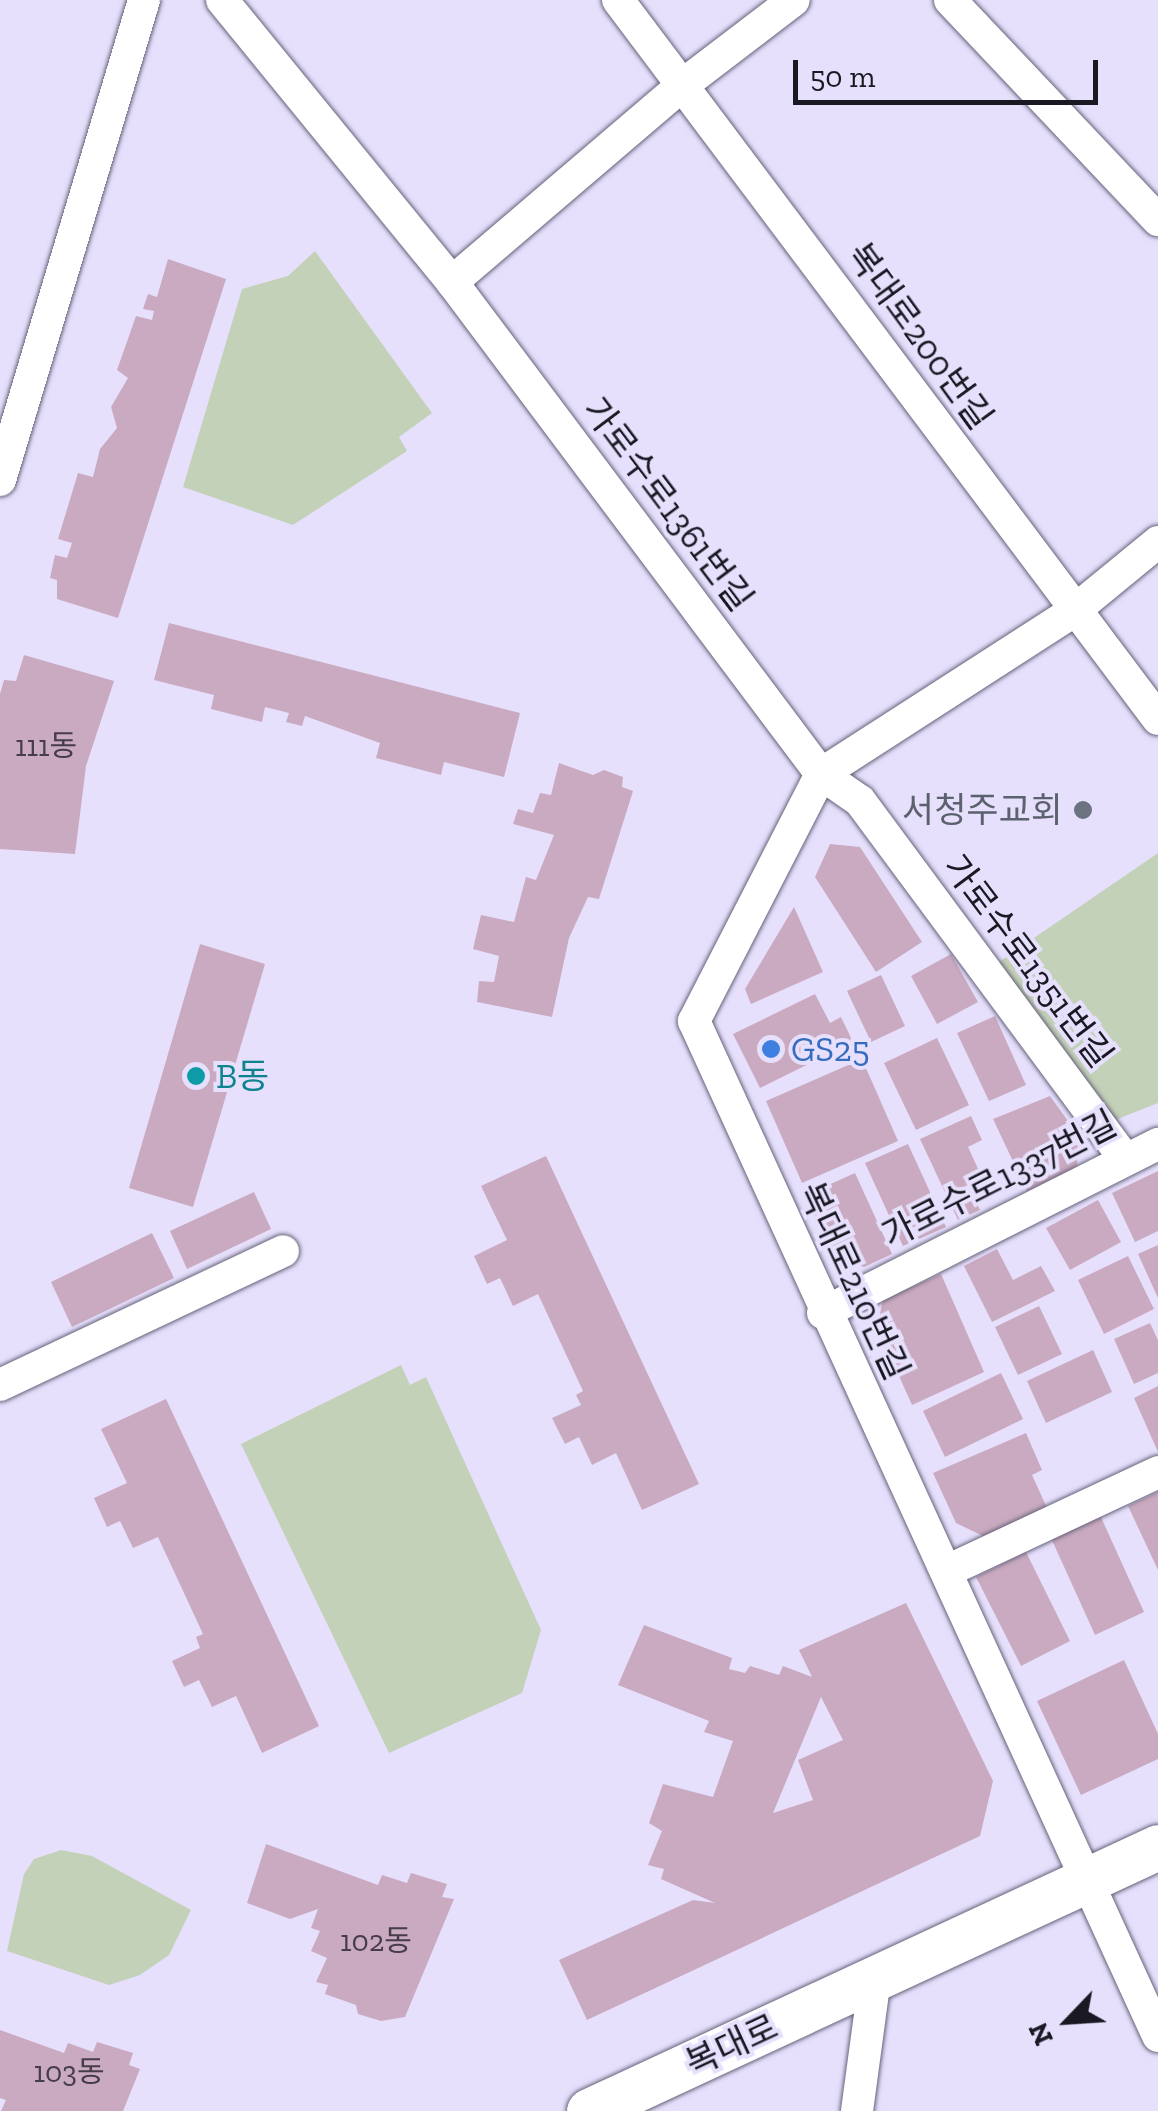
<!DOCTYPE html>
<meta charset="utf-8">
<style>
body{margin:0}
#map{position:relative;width:1158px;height:2111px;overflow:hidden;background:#e6e0fd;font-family:"Zilla Slab","Noto Sans KR",serif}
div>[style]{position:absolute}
.green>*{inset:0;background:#c3d1b9}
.building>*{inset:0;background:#caaac0}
.roads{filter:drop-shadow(0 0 2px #67627a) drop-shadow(0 0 2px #67627a)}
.street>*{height:32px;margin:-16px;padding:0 16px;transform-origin:16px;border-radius:16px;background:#fff}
.secondary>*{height:45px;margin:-22.5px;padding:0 22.5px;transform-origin:22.5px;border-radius:22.5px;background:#fff}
.dots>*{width:28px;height:28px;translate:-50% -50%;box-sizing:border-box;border:5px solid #e6e0fd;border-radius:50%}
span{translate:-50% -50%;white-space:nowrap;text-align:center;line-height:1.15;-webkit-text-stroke:8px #e6e0fd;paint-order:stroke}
.number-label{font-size:30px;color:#463c4a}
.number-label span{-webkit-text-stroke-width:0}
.street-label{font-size:35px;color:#1a1822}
.worship-label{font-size:35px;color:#5b616d}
.right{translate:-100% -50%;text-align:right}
.shop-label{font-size:35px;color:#366cbe}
.left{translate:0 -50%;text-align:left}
.culture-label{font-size:35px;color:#0d838f}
.north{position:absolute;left:1018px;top:1971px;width:100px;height:100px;-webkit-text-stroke:8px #e6e0fd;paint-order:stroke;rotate:245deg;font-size:28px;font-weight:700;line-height:40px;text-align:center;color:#1a1822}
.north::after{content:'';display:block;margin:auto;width:35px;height:45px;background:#1a1822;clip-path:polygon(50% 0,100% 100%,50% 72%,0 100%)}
.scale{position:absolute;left:793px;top:60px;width:305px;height:45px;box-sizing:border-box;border:5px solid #1a1822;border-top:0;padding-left:12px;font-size:30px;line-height:35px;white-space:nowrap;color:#1a1822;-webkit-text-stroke:8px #e6e0fd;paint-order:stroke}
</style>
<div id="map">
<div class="green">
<i style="clip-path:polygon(315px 251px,432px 413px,399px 437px,407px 451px,293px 525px,183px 487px,242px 289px,288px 276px)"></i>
<i style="clip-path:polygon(1158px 853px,1158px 1103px,1110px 1122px,996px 964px)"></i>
<i style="clip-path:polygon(401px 1365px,410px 1385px,426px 1377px,541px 1630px,522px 1693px,389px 1753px,241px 1444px)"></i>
<i style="clip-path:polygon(61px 1850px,92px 1856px,191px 1910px,169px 1955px,140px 1975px,109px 1985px,7px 1951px,24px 1874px,34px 1859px)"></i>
</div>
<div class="building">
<i style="clip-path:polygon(168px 259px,226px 279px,118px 618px,57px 599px,57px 580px,50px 578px,55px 555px,67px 558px,72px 543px,58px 539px,78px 473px,93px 477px,100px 449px,117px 428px,111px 407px,128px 378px,117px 370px,136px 316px,152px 320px,154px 311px,143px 309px,148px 294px,157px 297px)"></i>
<i style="clip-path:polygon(169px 623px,520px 713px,504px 777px,444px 762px,441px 775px,376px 758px,380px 743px,305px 716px,302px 726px,286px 722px,289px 713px,265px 707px,262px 722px,211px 709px,214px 695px,154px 680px)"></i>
<i style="clip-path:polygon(24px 655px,114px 681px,86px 766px,75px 854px,0 849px,0 694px,4px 680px,16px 681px)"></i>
<i style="clip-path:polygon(559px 763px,593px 775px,604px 770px,623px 777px,622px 787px,633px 791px,599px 899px,588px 897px,569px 938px,552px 1017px,477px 1002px,479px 981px,494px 982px,499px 956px,473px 949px,481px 915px,514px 922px,526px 877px,536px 880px,554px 835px,513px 824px,518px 809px,533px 813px,540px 793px,551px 795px)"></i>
<i style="clip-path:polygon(830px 844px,860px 847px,922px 942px,876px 972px,815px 877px)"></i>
<i style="clip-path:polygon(794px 907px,823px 972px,751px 1004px,745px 989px)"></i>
<i style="clip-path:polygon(200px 944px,265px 964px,193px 1207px,129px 1188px)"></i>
<i style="clip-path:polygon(951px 954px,978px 1002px,937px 1024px,911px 976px)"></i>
<i style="clip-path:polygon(881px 975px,905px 1026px,871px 1042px,847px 991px)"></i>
<i style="clip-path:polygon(815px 994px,830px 1023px,841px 1017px,853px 1042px,760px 1088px,733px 1034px)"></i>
<i style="clip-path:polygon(995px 1016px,1026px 1085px,989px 1101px,957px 1033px)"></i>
<i style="clip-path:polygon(937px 1038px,969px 1105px,916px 1130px,884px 1063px)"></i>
<i style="clip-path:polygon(862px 1059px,898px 1141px,802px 1183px,766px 1101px)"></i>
<i style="clip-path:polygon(1050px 1096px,1078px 1135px,1077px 1167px,1027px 1191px,993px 1119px)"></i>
<i style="clip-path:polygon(971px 1116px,982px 1140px,968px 1147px,985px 1184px,971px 1191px,980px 1210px,958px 1220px,920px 1139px)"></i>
<i style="clip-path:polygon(908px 1144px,946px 1227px,903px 1246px,865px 1163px)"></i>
<i style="clip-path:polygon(546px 1156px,699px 1484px,642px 1510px,616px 1453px,592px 1465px,579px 1437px,565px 1444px,552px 1418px,581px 1405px,576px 1395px,583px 1391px,538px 1294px,513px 1306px,500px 1278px,487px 1284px,474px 1256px,507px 1240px,481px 1186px)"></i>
<i style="clip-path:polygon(1158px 1171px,1158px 1231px,1135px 1242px,1112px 1193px)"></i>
<i style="clip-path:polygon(855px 1173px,892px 1254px,864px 1267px,832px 1256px,806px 1195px)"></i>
<i style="clip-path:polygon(254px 1192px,271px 1229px,187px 1269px,170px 1231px)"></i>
<i style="clip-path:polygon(1098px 1200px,1121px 1242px,1070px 1270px,1046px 1228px)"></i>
<i style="clip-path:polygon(152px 1233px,174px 1278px,72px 1327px,51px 1282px)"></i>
<i style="clip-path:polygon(1158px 1245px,1158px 1298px,1138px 1254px)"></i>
<i style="clip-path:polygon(997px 1249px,1013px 1280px,1041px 1266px,1055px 1291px,992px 1322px,964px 1266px)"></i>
<i style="clip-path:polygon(1128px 1256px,1154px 1309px,1104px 1334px,1078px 1280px)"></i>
<i style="clip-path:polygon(941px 1274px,984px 1372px,912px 1405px,877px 1327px,883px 1300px)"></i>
<i style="clip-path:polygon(1039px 1306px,1062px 1354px,1018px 1375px,995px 1327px)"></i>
<i style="clip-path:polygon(1150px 1323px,1158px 1340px,1158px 1373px,1134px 1384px,1114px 1339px)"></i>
<i style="clip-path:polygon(1093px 1350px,1112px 1392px,1046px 1423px,1027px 1381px)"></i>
<i style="clip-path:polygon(1001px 1373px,1023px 1419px,945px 1457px,923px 1411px)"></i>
<i style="clip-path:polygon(1158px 1386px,1158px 1452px,1134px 1398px)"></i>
<i style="clip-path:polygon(166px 1399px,319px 1726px,262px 1753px,236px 1696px,212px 1707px,199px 1680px,184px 1687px,172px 1661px,200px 1648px,196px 1637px,203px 1634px,158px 1537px,133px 1548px,120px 1521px,107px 1527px,94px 1498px,127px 1483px,101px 1429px)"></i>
<i style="clip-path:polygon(1026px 1433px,1042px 1470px,1032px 1475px,1048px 1510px,985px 1537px,956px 1523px,933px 1473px)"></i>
<i style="clip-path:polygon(1158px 1492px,1158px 1570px,1128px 1506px)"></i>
<i style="clip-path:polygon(1100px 1515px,1144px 1612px,1095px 1635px,1051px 1538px)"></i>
<i style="clip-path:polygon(1026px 1552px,1070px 1641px,1021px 1666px,976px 1577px)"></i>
<i style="clip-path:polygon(evenodd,906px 1603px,993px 1781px,980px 1836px,587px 2020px,559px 1960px,693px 1900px,715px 1903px,661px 1879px,664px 1869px,648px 1865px,662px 1831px,649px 1823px,663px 1784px,713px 1797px,733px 1741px,704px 1732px,709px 1721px,618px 1685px,644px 1625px,732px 1658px,729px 1669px,745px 1673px,750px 1666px,779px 1675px,783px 1666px,812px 1677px,799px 1650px,906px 1603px,821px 1697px,843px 1740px,798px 1760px,813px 1800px,773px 1813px,821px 1697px)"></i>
<i style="clip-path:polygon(1124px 1660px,1158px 1734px,1158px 1759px,1081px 1795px,1037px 1701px)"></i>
<i style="clip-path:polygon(266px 1844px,378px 1885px,382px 1875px,407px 1883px,411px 1873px,447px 1884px,442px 1897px,454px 1899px,405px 2017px,381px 2021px,358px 2014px,356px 2005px,325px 1994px,328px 1985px,316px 1982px,327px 1958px,311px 1951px,320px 1931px,311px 1928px,318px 1909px,290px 1919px,247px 1903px)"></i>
<i style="clip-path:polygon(0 2030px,64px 2053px,68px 2043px,93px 2052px,97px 2042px,133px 2053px,129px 2065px,140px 2069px,123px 2111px,1px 2111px,6px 2100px,0 2098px)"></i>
</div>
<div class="roads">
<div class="street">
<i style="left:222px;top:0;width:364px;rotate:50.8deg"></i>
<i style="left:452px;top:282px;width:615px;rotate:53.13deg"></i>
<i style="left:821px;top:774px;width:47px;rotate:34.7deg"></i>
<i style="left:860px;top:801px;width:445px;rotate:53.5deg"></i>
<i style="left:618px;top:0;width:899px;rotate:53.09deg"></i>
<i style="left:950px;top:0;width:303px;rotate:46.6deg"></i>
<i style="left:452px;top:282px;width:305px;rotate:-40.5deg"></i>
<i style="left:684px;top:84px;width:138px;rotate:-37.4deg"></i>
<i style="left:0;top:480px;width:501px;rotate:-73.3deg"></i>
<i style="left:1158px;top:542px;width:109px;rotate:140.6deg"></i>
<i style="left:1074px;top:611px;width:301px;rotate:147.2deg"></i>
<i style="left:821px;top:774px;width:278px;rotate:117.2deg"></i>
<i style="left:694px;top:1021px;width:1116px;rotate:65.43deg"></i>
<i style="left:823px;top:1313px;width:375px;rotate:-26.8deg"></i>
<i style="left:0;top:1385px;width:313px;rotate:-25.3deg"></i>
<i style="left:947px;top:1571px;width:233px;rotate:-25.1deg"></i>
<i style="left:857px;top:2111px;width:134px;rotate:-82.3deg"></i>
</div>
<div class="secondary">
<i style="left:589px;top:2111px;width:627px;rotate:-24.89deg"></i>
</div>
</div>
<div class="dots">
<i style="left:1083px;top:810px;background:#6b7280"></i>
<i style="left:771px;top:1049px;background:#3f7fe0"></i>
<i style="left:196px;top:1076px;background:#0f9aa8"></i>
</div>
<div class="number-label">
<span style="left:46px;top:746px">111동</span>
<span style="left:376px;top:1941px">102동</span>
<span style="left:69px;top:2072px">103동</span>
</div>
<div class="street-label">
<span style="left:920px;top:336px;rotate:54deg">복대로200번길</span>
<span style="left:668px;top:504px;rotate:53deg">가로수로1361번길</span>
<span style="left:1028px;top:961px;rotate:53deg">가로수로1351번길</span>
<span style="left:999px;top:1179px;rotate:-27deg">가로수로1337번길</span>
<span style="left:854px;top:1281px;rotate:65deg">복대로210번길</span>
<span style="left:732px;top:2045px;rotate:-25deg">복대로</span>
</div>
<div class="worship-label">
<span class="right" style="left:1063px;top:810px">서청주교회</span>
</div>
<div class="shop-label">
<span class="left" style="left:791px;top:1049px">GS25</span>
</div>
<div class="culture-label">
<span class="left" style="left:216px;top:1076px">B동</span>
</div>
<div class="north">N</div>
<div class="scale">50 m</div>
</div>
